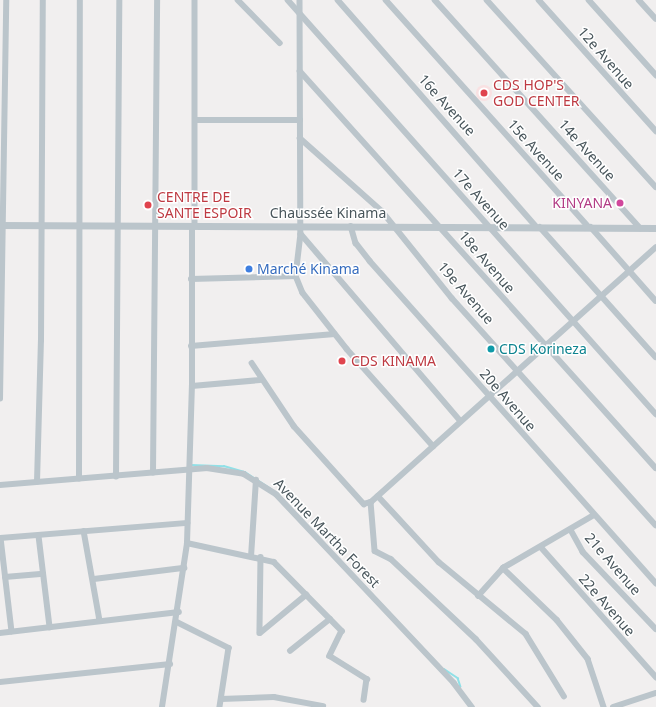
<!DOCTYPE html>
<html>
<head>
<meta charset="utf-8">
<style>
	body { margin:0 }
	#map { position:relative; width:656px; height:707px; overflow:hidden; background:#f1efef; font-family:"Noto Sans",sans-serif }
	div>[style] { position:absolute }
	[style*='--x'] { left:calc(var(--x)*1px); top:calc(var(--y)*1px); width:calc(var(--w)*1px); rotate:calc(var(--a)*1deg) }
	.medical>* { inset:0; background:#f9e1e2 }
	.round { border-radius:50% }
	.stream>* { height:1.5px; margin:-0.75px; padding:0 0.75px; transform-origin:0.75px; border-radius:0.75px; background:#90e0e7 }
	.minor>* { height:5.5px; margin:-2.75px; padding:0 2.75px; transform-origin:2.75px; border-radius:2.75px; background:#bbc5cb }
	.tertiary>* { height:7px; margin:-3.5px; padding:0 3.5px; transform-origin:3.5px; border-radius:3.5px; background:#bbc5cb }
	.dots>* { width:11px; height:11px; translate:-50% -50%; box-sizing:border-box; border:2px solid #fff; border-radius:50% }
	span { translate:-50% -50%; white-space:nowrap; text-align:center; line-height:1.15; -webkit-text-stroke:3px #fff; paint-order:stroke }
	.street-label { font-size:14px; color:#48555b }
	.health-label { font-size:14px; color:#be3a42 }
	.left { translate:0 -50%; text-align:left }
	.hotel-label { font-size:14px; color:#b23c85 }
	.right { translate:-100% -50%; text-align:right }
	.shop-label { font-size:14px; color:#366cbe }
	.culture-label { font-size:14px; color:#0d838f }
</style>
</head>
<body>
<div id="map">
	<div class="medical">
		<i class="round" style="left:476px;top:85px;width:16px;height:16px"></i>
	</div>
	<div class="stream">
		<i style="--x:191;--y:465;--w:33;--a:2"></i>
		<i style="--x:224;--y:466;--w:22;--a:16"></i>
		<i style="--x:245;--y:472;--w:31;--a:33"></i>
		<i style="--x:444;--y:669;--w:17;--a:33"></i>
		<i style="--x:458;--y:678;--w:9;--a:72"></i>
	</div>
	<div class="minor">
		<i style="--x:195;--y:0;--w:226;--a:90"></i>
		<i style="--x:238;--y:0;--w:60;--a:45.7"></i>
		<i style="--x:288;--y:0;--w:554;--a:48.37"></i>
		<i style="--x:300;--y:0;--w:234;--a:89.8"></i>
		<i style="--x:301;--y:234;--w:42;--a:96.8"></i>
		<i style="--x:296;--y:276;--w:18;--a:68"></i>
		<i style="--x:303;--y:293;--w:71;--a:51.8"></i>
		<i style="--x:347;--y:349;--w:130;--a:48.4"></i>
		<i style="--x:338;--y:0;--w:302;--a:48.8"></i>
		<i style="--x:386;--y:0;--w:305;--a:48.2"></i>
		<i style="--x:435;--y:0;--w:307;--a:48"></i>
		<i style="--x:487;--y:0;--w:252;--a:47.9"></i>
		<i style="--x:539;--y:0;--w:176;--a:48.2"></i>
		<i style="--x:589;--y:0;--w:101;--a:48.2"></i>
		<i style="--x:639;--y:0;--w:25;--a:48"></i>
		<i style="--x:300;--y:71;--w:533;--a:48.12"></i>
		<i style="--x:196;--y:120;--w:104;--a:0"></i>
		<i style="--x:300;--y:138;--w:110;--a:41.7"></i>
		<i style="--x:382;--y:211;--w:112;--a:51.2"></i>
		<i style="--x:452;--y:298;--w:305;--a:48.1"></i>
		<i style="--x:351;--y:226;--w:18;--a:74"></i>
		<i style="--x:356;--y:243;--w:23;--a:52"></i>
		<i style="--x:370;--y:261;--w:431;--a:48.4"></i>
		<i style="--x:540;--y:227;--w:174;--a:48.3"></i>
		<i style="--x:591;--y:227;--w:98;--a:48.7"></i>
		<i style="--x:301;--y:234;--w:245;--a:49.5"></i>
		<i style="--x:191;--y:279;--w:105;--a:-1.6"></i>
		<i style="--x:191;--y:346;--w:144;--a:-4.8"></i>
		<i style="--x:252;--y:363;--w:76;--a:56.3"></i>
		<i style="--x:294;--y:426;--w:105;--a:48.1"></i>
		<i style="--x:364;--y:504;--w:7;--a:-16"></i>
		<i style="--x:371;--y:502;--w:382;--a:-41.8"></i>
		<i style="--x:192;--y:386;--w:68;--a:-5"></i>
		<i style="--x:0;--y:399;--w:399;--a:-89.1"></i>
		<i style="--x:153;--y:473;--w:473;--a:-89.5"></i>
		<i style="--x:116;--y:477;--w:477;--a:-89.6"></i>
		<i style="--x:79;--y:479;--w:479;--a:-89.9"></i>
		<i style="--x:37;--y:482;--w:141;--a:-88.4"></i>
		<i style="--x:41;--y:341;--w:341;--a:-89.7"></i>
		<i style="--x:0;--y:485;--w:208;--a:-4.7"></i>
		<i style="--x:207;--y:468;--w:37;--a:9"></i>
		<i style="--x:244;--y:474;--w:39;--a:32"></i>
		<i style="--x:277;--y:495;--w:258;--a:46.7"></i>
		<i style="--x:454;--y:683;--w:30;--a:53"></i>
		<i style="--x:378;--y:496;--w:90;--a:47.3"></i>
		<i style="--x:439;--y:562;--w:113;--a:39.6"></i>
		<i style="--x:526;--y:634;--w:73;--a:58.5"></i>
		<i style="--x:371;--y:502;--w:49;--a:85.3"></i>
		<i style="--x:375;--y:551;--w:18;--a:27"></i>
		<i style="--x:391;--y:559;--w:117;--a:43.3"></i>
		<i style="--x:476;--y:639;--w:92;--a:47.6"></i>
		<i style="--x:571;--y:530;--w:25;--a:61"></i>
		<i style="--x:583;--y:552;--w:106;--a:46.5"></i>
		<i style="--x:84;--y:531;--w:91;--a:79.9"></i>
		<i style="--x:39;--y:536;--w:92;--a:83.1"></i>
		<i style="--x:0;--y:538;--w:188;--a:-4.6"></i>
		<i style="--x:1;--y:538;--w:94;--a:83.3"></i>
		<i style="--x:187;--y:543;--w:89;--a:12.3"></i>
		<i style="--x:274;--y:562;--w:97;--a:45.4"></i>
		<i style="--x:342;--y:631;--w:28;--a:116"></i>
		<i style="--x:330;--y:656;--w:44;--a:31.9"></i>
		<i style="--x:367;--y:679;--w:21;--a:98"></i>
		<i style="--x:541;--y:547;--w:174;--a:48.5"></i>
		<i style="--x:251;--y:557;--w:77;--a:-86.3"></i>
		<i style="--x:261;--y:557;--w:76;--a:90.8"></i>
		<i style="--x:260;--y:633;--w:60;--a:-39.6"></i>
		<i style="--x:503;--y:568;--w:75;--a:43.9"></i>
		<i style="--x:557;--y:620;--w:50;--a:51.5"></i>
		<i style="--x:588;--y:659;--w:51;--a:71.6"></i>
		<i style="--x:5;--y:577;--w:38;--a:-5"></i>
		<i style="--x:94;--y:579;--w:91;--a:-7"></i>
		<i style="--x:478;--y:596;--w:38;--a:-48"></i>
		<i style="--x:503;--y:568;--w:105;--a:-30.2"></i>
		<i style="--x:177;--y:622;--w:58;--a:26.6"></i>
		<i style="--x:229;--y:648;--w:60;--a:98.7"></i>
		<i style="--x:0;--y:633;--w:180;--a:-6.7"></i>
		<i style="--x:290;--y:651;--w:51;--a:-38.7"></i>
		<i style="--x:0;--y:682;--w:171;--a:-6"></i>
		<i style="--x:221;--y:699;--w:53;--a:-2.2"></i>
		<i style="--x:274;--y:697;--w:50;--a:10.4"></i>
		<i style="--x:162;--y:707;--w:166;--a:-81.3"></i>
		<i style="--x:187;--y:543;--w:157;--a:-88.2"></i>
		<i style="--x:192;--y:386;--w:159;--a:-90"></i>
		<i style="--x:613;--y:707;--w:45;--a:-18"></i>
	</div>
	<div class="tertiary">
		<i style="--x:0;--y:225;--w:656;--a:0.26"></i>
	</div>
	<div class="dots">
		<i style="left:484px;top:93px;background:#e0444e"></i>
		<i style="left:620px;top:203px;background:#d1479c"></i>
		<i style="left:148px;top:205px;background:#e0444e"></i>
		<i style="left:249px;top:269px;background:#3f7fe0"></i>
		<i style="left:491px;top:349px;background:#0f9aa8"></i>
		<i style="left:342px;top:361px;background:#e0444e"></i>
	</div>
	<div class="street-label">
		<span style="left:606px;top:58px;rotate:49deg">12e Avenue</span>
		<span style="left:447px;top:105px;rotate:48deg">16e Avenue</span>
		<span style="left:536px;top:150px;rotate:48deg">15e Avenue</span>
		<span style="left:587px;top:150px;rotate:48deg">14e Avenue</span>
		<span style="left:481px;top:199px;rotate:48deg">17e Avenue</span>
		<span style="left:328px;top:213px">Chaussée Kinama</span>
		<span style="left:487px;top:262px;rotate:49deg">18e Avenue</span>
		<span style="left:466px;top:293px;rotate:49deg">19e Avenue</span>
		<span style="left:508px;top:400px;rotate:49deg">20e Avenue</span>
		<span style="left:327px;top:533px;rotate:46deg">Avenue Martha Forest</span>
		<span style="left:613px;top:564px;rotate:49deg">21e Avenue</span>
		<span style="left:607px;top:605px;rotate:49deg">22e Avenue</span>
	</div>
	<div class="health-label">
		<span class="left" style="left:493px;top:93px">CDS HOP'S<br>GOD CENTER</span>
		<span class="left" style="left:157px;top:205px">CENTRE DE<br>SANTE ESPOIR</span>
		<span class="left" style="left:351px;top:361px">CDS KINAMA</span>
	</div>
	<div class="hotel-label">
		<span class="right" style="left:612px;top:203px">KINYANA</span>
	</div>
	<div class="shop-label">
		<span class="left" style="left:257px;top:269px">Marché Kinama</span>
	</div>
	<div class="culture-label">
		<span class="left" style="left:499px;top:349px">CDS Korineza</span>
	</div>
</div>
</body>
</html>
